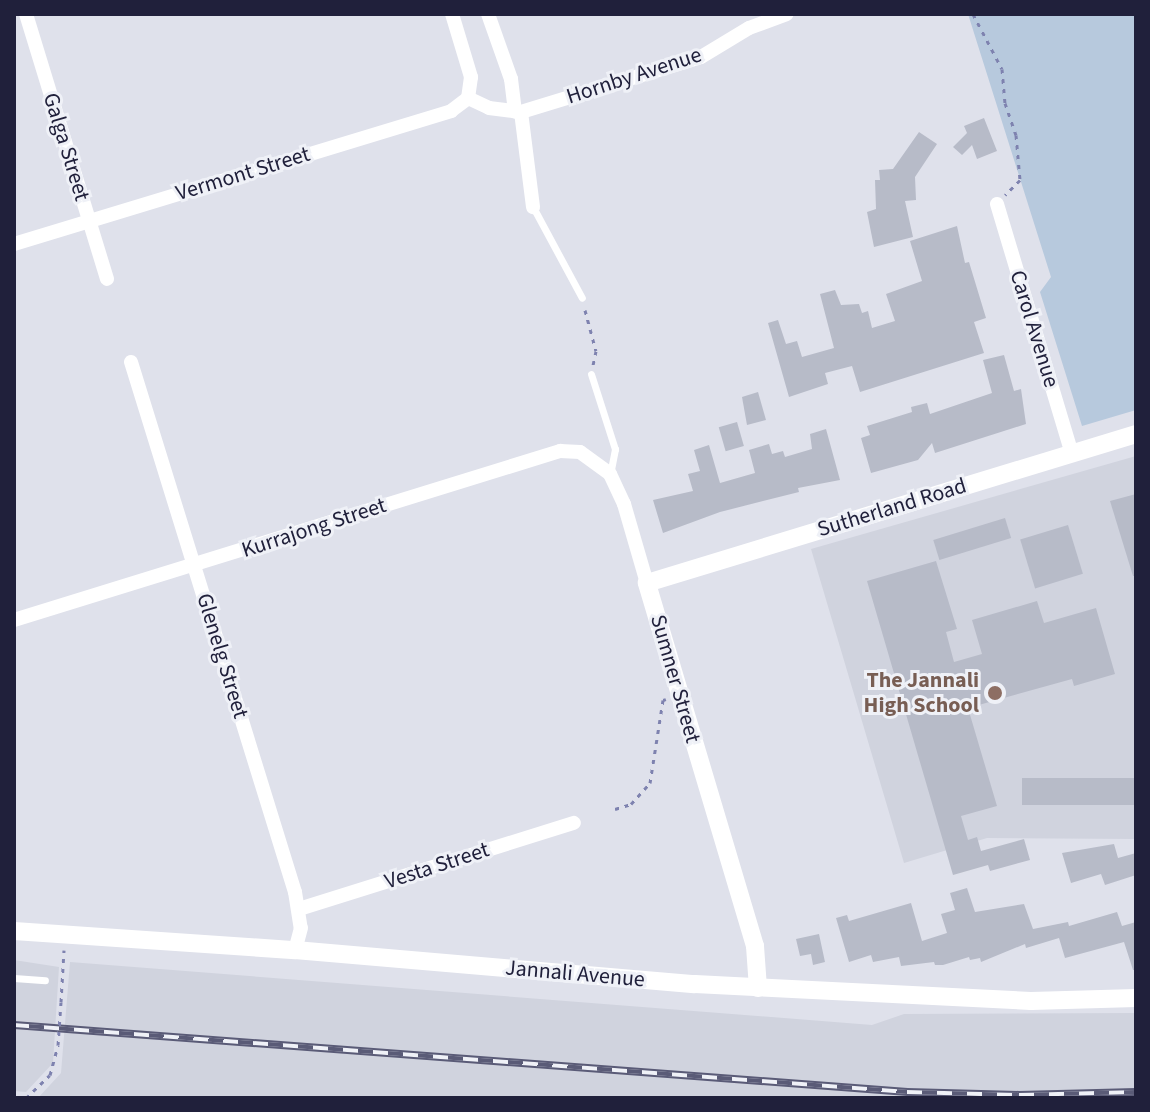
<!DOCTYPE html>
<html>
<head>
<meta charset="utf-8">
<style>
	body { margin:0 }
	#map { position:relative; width:1150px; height:1112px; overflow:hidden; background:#dfe1eb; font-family:"Source Sans 3",sans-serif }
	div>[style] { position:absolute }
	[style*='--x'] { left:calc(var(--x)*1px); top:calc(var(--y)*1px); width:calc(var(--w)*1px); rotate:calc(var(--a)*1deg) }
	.built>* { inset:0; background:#d0d3de }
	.green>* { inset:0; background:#b7c9dd }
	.building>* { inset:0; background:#b7bbc8; transform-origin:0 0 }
	.path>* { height:3px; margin-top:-1.5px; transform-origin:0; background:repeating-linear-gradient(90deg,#7e82af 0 4px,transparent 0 10px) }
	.service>* { height:7px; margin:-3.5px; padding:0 3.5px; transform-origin:3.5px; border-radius:3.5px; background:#fff }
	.minor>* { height:14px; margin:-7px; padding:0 7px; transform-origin:7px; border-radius:7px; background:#fff }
	.tertiary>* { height:18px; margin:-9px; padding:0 9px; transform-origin:9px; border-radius:9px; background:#fff }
	.rail>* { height:8px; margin-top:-4px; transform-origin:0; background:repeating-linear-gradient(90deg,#eff1f7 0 15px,#5a5b77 0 30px); box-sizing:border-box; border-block:2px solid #5a5b77 }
	.path-bridge>* { height:3px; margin-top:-1.5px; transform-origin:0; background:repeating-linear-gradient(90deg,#7e82af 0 4px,transparent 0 10px) }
	.dots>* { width:22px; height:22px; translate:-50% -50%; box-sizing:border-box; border:4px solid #eff1f7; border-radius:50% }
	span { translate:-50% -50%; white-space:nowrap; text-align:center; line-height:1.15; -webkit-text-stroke:6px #eff1f7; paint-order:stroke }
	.street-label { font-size:22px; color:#20203b }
	.education-label { font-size:22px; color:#785e54; font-weight:700 }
	.right { translate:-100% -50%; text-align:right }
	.frame { position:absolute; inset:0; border:16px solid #20203b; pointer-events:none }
</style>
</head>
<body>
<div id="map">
	<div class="built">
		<i style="clip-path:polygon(1136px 456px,1136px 839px,987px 838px,904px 863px,811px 549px)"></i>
		<i style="clip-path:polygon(14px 960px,59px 967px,53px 1063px,26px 1092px,14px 1091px)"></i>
		<i style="clip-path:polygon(70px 962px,872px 1025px,904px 1014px,1136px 1013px,1136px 1098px,38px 1098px,61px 1073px)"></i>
	</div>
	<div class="green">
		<i style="clip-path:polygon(968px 14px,1136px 14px,1136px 410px,1082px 426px,1040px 292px,1051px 277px)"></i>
	</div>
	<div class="building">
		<i style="clip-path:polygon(984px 118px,997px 151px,977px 159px,972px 145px,962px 155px,953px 147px,967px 133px,964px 126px)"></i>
		<i style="clip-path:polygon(919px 132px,937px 144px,915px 177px,916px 200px,905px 201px,913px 237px,874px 247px,867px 212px,876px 209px,875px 180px,880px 180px,879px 170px,893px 169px)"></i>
		<i style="clip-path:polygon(957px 226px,965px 263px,969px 262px,986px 318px,974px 322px,984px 353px,860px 392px,852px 366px,825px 373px,828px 384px,789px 397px,768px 323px,778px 320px,786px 344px,797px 341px,802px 357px,834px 348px,820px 294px,835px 290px,841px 305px,859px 304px,862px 313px,868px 311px,872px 328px,895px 321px,886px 294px,922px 281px,910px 241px)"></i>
		<i style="clip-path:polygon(1004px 355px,1014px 391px,1021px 389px,1026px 424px,935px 453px,932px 443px,918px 460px,871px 473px,861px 438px,870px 435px,867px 426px,912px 412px,911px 407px,927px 403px,930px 414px,992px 393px,983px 360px)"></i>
		<i style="clip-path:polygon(758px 392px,766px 420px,747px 425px,742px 397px)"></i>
		<i style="left:737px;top:422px;width:25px;height:19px;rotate:74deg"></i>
		<i style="clip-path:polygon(826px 429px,840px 480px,798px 488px,799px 492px,720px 512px,663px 533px,653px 500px,693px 491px,688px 474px,700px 471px,694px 450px,709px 445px,720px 483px,755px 473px,749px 450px,769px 444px,772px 454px,783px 451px,785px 457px,812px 449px,810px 434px)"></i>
		<i style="clip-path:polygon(1136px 494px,1136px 576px,1133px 576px,1110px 501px)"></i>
		<i style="left:1005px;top:518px;width:21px;height:75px;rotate:73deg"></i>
		<i style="left:1068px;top:525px;width:51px;height:50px;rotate:73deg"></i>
		<i style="clip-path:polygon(936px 561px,957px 629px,946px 632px,954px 662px,982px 654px,972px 620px,1037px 601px,1044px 623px,1096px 608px,1115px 674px,1074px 686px,1072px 679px,968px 708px,997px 806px,961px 816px,968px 840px,977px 837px,981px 851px,1024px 839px,1030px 860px,990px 871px,988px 865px,953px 875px,867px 581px)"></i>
		<i style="left:1136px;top:778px;width:27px;height:114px;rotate:90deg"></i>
		<i style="clip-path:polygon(1114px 844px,1118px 858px,1136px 853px,1136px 875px,1105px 885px,1101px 874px,1071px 883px,1062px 853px)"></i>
		<i style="clip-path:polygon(967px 888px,975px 912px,1024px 904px,1033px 929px,1068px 922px,1069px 926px,1117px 912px,1122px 926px,1136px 922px,1136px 970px,1133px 970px,1124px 942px,1065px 958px,1059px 938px,1026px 948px,1025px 944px,981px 962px,980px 958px,970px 960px,969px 957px,943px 965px,935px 965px,934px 962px,901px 966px,899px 957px,873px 962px,871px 955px,849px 962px,836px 918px,847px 915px,849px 921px,911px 903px,922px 941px,947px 933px,941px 914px,955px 910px,950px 893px)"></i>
		<i style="clip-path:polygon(819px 934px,825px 962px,813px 965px,811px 954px,800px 956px,796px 939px)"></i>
	</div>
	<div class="path">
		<i style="--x:973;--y:14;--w:62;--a:62.2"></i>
		<i style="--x:1002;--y:69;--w:34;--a:85"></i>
		<i style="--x:1005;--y:103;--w:34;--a:71"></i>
		<i style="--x:1016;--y:135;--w:45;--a:84.9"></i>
		<i style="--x:1020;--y:180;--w:21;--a:135"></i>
		<i style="--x:585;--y:310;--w:42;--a:75"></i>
		<i style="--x:596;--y:351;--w:14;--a:102"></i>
		<i style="--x:615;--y:809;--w:17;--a:-17"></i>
		<i style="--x:631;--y:804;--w:28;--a:-48"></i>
		<i style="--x:650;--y:783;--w:84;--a:-81.1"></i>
		<i style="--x:663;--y:700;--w:3;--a:-18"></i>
		<i style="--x:61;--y:1002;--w:52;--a:-86.7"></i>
		<i style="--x:14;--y:1097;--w:9;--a:6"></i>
		<i style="--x:26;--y:1098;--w:33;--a:-44"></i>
		<i style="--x:50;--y:1075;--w:31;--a:-75"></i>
	</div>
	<div class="service">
		<i style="--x:533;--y:207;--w:103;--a:61.7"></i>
		<i style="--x:591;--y:374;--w:79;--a:72.3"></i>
		<i style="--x:615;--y:449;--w:25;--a:101"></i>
		<i style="--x:14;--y:978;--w:31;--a:4"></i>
	</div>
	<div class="minor">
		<i style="--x:26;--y:14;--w:277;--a:73"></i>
		<i style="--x:452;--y:14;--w:66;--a:73.2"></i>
		<i style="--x:471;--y:77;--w:21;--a:98"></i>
		<i style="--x:468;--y:98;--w:23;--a:25"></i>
		<i style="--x:489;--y:108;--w:32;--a:7"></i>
		<i style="--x:521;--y:112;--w:96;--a:82.8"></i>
		<i style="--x:488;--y:14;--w:69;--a:70.5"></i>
		<i style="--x:511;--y:79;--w:33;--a:83"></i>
		<i style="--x:521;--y:112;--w:188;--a:-17"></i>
		<i style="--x:701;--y:57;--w:56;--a:-31.1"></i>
		<i style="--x:749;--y:28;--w:40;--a:-20.2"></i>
		<i style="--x:997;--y:204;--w:261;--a:73.3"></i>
		<i style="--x:14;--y:244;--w:457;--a:-16.9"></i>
		<i style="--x:451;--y:111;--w:21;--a:-37"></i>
		<i style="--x:131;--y:362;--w:555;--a:72.81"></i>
		<i style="--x:295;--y:892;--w:36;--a:81"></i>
		<i style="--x:301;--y:928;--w:23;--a:105"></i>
		<i style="--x:14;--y:620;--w:572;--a:-17.2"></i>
		<i style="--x:560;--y:451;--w:20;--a:3"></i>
		<i style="--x:580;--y:452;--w:37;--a:36"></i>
		<i style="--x:610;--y:474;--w:33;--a:65"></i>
		<i style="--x:624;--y:504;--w:82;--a:73.8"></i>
		<i style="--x:299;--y:909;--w:288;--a:-17.4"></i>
	</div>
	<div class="tertiary">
		<i style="--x:14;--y:931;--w:282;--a:3.9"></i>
		<i style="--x:295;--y:950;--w:401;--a:4.9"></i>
		<i style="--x:695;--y:984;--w:336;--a:2.9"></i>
		<i style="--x:1031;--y:1001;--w:105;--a:-1.6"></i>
		<i style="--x:758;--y:988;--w:42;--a:-94.1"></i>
		<i style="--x:755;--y:946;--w:379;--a:-106.6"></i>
		<i style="--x:647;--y:583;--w:511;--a:-16.95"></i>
	</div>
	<div class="rail">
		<i style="--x:14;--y:1025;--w:896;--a:4.29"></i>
		<i style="--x:907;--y:1092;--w:112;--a:1.5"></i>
		<i style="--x:1019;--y:1095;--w:117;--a:-1.5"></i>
	</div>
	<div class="path-bridge">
		<i style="--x:58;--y:1045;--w:43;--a:-86"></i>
	</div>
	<div class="dots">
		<i style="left:995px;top:693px;background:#8d6e63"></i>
	</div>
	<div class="street-label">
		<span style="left:634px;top:76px;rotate:-18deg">Hornby Avenue</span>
		<span style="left:66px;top:147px;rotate:73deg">Galga Street</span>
		<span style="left:243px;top:174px;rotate:-17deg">Vermont Street</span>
		<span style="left:1034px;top:329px;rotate:73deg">Carol Avenue</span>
		<span style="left:892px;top:508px;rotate:-17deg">Sutherland Road</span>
		<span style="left:314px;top:528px;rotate:-18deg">Kurrajong Street</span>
		<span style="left:222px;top:656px;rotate:73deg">Glenelg Street</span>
		<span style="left:675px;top:679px;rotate:74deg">Sumner Street</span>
		<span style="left:437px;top:866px;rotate:-18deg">Vesta Street</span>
		<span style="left:575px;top:974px;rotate:5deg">Jannali Avenue</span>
	</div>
	<div class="education-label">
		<span class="right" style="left:979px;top:693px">The Jannali<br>High School</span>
	</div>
	<div class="frame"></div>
</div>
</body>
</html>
